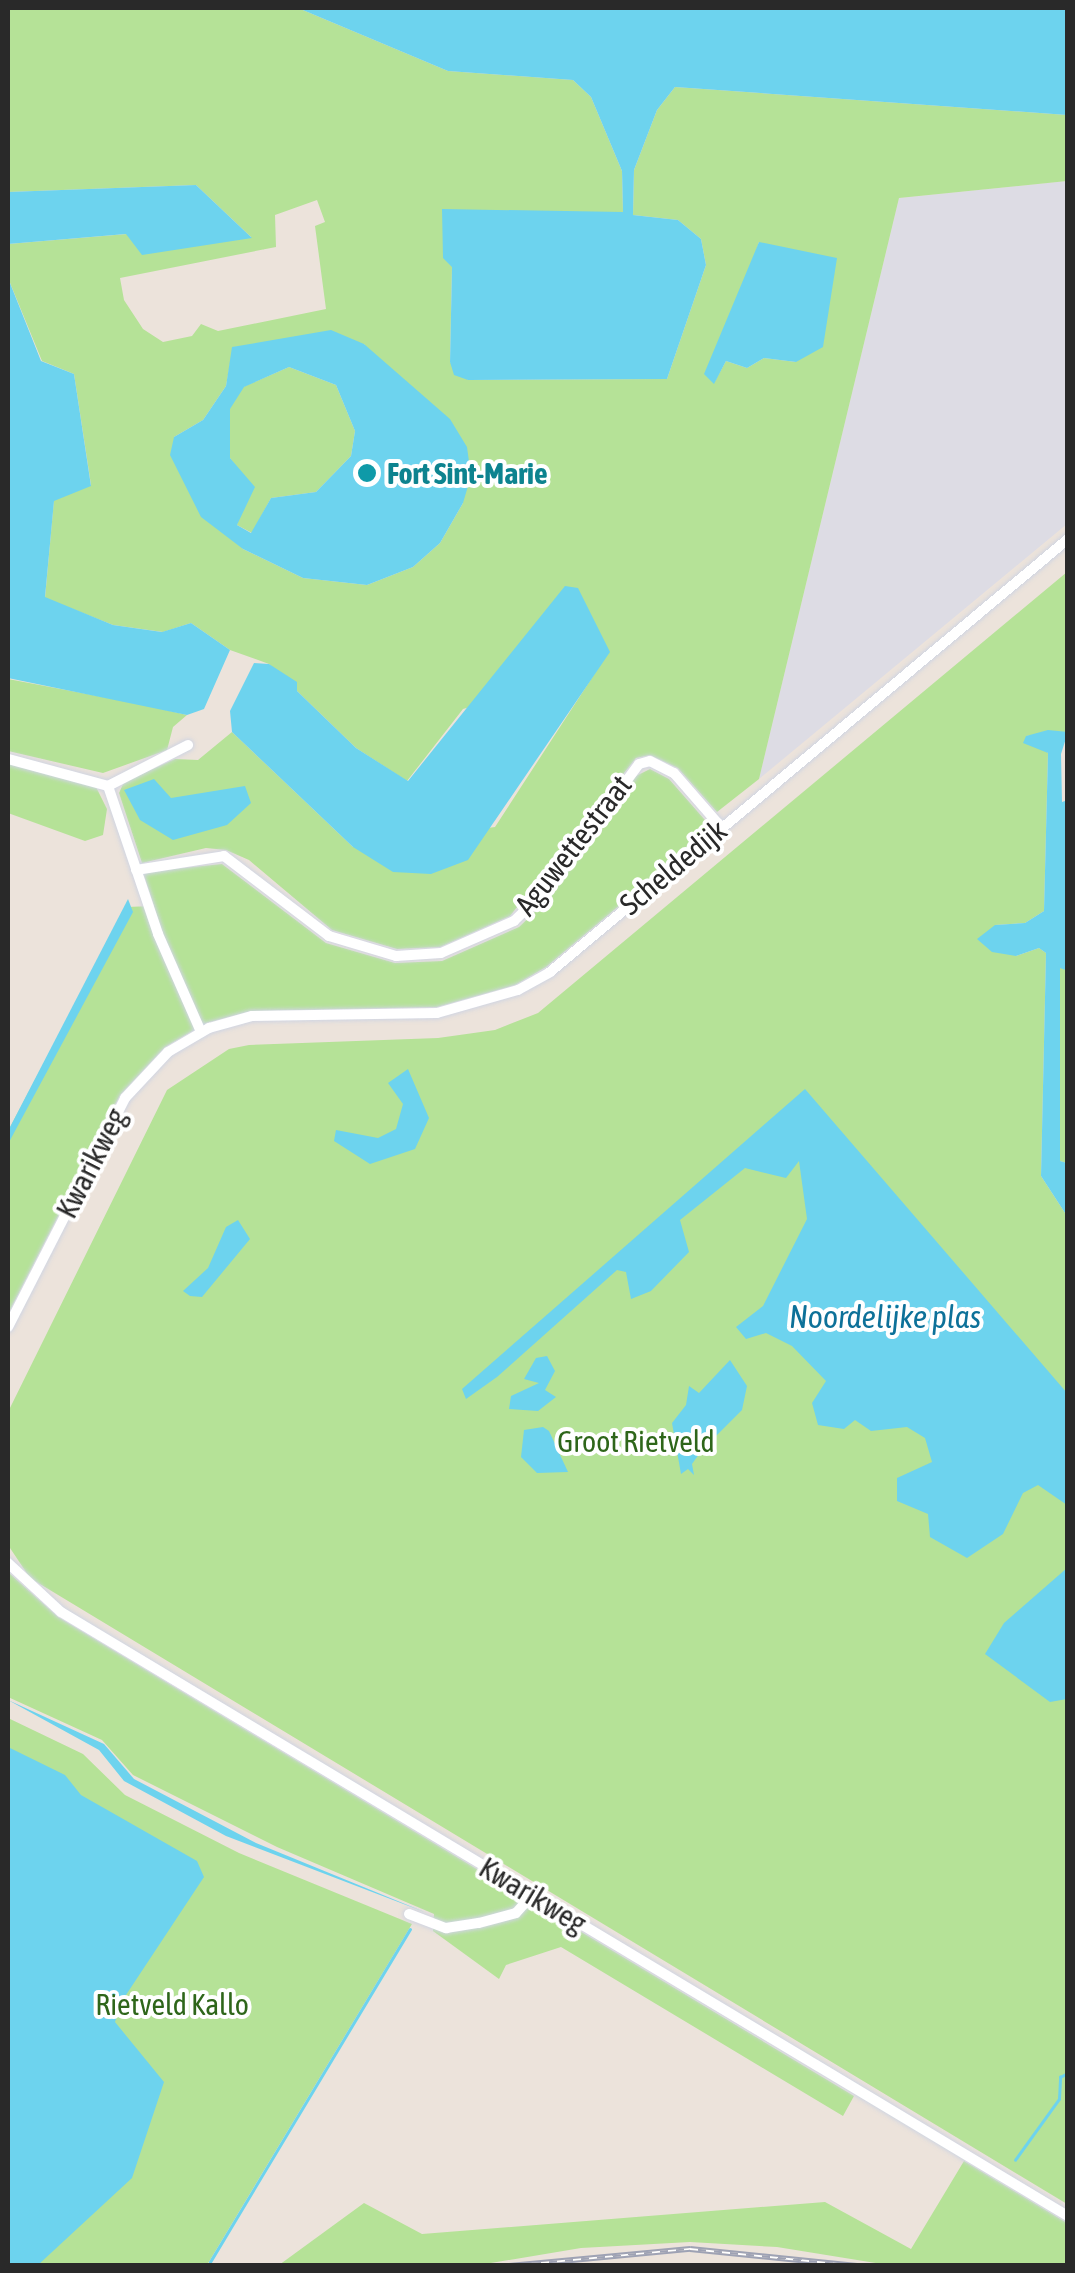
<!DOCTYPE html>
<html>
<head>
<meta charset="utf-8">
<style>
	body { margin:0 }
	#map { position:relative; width:1075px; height:2273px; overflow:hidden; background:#ece3db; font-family:"Asap Condensed",sans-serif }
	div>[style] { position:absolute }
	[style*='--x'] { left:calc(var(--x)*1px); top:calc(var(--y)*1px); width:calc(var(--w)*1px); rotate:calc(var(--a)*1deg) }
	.industrial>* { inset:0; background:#dddce4 }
	.green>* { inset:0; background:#b5e297 }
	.water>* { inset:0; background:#6dd3ee }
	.stream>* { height:2.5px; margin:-1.25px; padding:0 1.25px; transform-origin:1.25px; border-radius:1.25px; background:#6dd3ee }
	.roads { filter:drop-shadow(0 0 2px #d0d5e2) drop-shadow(0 0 2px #d0d5e2) }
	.minor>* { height:10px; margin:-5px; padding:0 5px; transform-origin:5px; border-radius:5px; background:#fff }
	.rail>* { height:6px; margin-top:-3px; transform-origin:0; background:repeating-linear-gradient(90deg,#fff 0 8px,#9ea2b4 0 16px); box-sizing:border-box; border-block:2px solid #9ea2b4 }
	.dots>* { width:28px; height:28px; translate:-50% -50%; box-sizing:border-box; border:5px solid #fff; border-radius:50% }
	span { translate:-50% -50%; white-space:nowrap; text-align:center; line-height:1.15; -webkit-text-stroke:8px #fff; paint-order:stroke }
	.culture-label { font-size:30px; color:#0d838f; font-weight:700 }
	.left { translate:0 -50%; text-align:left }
	.street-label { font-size:30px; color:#292929 }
	.park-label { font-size:30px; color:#2e661a }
	.water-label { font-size:32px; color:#0d7199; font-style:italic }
	.frame { position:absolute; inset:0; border:10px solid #292929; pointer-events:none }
</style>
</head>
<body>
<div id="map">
	<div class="industrial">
		<i style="clip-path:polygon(1067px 181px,1067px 524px,759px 779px,899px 198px)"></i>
	</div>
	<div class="green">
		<i style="clip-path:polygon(evenodd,8px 8px,298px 8px,448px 71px,573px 80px,591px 97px,622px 171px,623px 212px,452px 267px,450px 362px,468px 380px,667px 379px,706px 265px,701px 239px,678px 220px,633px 215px,634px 170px,657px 110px,675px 87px,1067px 115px,1067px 181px,899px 198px,759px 779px,717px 812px,678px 768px,650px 755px,636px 758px,510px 916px,440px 947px,397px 949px,332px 930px,249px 860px,226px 850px,206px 848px,142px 863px,119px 793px,124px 782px,175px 759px,198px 760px,232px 732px,353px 847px,495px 827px,597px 670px,463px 709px,407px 781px,356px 748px,269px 664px,230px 650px,191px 623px,163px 632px,113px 625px,45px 598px,54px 500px,91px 485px,74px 374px,42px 361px,8px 278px,8px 244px,127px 234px,251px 237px,196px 185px,8px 192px,8px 8px,317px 200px,325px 222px,315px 226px,326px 309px,218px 331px,201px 324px,192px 336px,163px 342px,143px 329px,124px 300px,120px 278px,276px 247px,275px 215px,317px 200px,8px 8px,759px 242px,796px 362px,764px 358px,747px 368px,726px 361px,714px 383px,759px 242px,8px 8px,364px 344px,463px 503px,440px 543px,413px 567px,367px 585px,303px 578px,243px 549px,174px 437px,203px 420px,226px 386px,233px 347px,364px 344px)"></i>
		<i style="clip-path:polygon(289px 367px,336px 385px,355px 431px,351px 456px,316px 492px,271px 498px,252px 533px,237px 525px,245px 479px,230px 458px,230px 408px,243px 387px)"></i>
		<i style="clip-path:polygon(1067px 572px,1067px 732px,1026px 736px,1048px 753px,1044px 911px,1025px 923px,995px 925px,1016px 956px,1039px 948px,1046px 953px,1041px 1176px,1067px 1216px,1067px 2204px,30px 1578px,8px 1545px,8px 1412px,167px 1090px,229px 1049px,249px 1045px,438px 1038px,495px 1030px,538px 1013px)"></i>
		<i style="clip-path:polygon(8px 679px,140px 704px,187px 715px,173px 727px,167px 750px,103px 773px,8px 751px)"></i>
		<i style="clip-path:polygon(8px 764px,94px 783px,107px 809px,103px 835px,85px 841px,8px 813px)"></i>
		<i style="clip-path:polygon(650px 769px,669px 779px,712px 828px,546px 967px,515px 985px,437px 1007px,251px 1011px,206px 1023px,165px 1047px,120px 1095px,8px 1314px,8px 1131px,126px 907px,154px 906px,143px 872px,222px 864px,326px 943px,395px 963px,442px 961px,519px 927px,550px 897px,634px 777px)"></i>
		<i style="clip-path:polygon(1060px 967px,1068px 971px,1067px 1163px,1060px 1161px)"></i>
		<i style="clip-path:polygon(8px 1572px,58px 1617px,854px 2096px,843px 2116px,561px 1947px,506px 1965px,499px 1979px,433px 1931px,434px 1914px,277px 1847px,133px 1775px,102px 1740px,8px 1697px)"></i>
		<i style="clip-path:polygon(8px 1718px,83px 1754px,125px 1795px,239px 1853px,412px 1924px,207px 2265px,8px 2266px)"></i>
		<i style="clip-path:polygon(964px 2161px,1067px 2223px,1067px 2265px,888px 2265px,777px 2247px,690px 2242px,581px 2248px,479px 2265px,279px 2265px,364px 2203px,422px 2234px,825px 2202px,911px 2249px)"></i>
	</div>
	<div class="water">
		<i style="clip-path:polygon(298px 8px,1067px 8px,1067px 115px,675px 87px,657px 110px,634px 170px,633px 215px,678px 220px,701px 239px,706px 265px,667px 379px,468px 380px,454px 375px,450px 362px,452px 267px,443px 258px,442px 209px,623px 212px,622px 171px,591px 97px,573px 80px,448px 71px)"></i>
		<i style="clip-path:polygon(196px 185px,252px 238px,142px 255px,126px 234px,8px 244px,8px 192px)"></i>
		<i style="clip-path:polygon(759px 242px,837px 258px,823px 347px,796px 362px,764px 358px,747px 368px,726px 361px,714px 384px,704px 374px)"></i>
		<i style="clip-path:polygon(8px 278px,41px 361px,74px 374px,91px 486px,54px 501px,45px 597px,113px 625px,162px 632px,191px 623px,230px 650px,204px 709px,187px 715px,8px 678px)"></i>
		<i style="clip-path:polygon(evenodd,331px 330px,364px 344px,450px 419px,467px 447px,471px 476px,463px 503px,440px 543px,413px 567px,367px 585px,303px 578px,243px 549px,201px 517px,170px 455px,174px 437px,203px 420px,226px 386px,232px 347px,331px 330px,289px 367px,336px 385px,355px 431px,351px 456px,316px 492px,271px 498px,251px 533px,237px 525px,255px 487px,230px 458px,230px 409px,244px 387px,289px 367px)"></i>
		<i style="clip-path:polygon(565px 586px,578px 588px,610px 652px,468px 860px,431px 874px,393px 872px,353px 847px,232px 732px,230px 711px,254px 663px,269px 664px,297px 682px,297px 691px,356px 748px,408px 781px)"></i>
		<i style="clip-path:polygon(1048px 730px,1068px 732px,1061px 754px,1062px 802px,1068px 800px,1068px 971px,1060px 968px,1060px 1161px,1067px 1163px,1067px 1216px,1041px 1176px,1046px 953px,1039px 948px,1016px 956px,992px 952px,977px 939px,995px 925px,1025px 923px,1044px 911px,1048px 753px,1023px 743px,1026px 736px)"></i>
		<i style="clip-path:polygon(154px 779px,171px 798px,245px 786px,251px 803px,227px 825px,173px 840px,140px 820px,124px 790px)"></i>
		<i style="clip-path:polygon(128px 899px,133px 912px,8px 1144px,8px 1131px)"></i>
		<i style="clip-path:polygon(408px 1069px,429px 1118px,415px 1149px,370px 1164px,334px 1141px,336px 1130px,378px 1138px,396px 1129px,403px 1104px,388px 1083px)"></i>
		<i style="clip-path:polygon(805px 1089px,1067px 1393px,1067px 1505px,1038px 1485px,1023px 1493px,1003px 1534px,967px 1558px,930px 1537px,928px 1514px,897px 1501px,897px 1478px,932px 1462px,925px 1438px,907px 1427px,871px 1431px,855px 1420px,844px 1429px,818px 1425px,812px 1403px,826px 1381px,792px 1346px,766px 1333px,746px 1339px,736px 1327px,763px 1306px,807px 1219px,799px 1161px,786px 1178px,745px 1168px,680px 1220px,689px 1252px,651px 1291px,631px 1299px,626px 1272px,617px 1270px,497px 1377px,466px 1399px,462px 1389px)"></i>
		<i style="clip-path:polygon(238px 1220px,250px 1239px,202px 1297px,190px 1296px,183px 1291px,208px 1268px,226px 1227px)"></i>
		<i style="clip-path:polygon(547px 1356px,555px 1371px,545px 1390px,556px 1397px,538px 1411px,509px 1409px,511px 1396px,539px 1383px,524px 1379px,536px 1358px)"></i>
		<i style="clip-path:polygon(730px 1360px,747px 1386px,742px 1410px,702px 1450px,692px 1464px,694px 1475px,688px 1469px,681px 1474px,672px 1423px,686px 1405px,689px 1386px,699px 1393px)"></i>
		<i style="clip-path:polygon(543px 1427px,549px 1431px,568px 1472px,537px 1473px,521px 1457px,524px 1430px)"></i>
		<i style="clip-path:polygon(1067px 1568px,1067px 1699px,1050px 1702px,985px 1654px,1004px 1623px)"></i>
		<i style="clip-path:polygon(8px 1700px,104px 1744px,134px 1779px,256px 1843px,427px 1913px,226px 1836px,124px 1781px,99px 1750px)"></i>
		<i style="clip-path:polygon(8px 1747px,65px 1775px,81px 1795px,197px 1861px,204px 1877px,122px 2001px,115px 2022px,164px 2082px,132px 2178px,38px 2265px,8px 2265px)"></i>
	</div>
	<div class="stream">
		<i style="--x:1015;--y:2160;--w:75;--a:-54.2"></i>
		<i style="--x:1059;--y:2099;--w:22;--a:-87"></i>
		<i style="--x:1060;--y:2077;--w:9;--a:-27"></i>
		<i style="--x:210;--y:2262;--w:388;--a:-59"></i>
	</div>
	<div class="roads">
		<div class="minor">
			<i style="--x:8;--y:759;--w:104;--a:15.1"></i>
			<i style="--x:108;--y:786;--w:156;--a:71.3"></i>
			<i style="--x:158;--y:934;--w:107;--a:66.3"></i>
			<i style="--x:108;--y:786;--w:90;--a:-27.1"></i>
			<i style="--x:136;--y:870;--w:89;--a:-9"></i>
			<i style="--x:224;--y:856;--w:132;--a:37.3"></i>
			<i style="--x:329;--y:936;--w:70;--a:16.6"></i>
			<i style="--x:396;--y:956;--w:45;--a:-3.8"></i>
			<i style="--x:441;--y:953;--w:80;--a:-23.7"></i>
			<i style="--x:514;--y:921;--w:42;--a:-44"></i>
			<i style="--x:544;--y:892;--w:159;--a:-53.4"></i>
			<i style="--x:639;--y:764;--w:11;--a:-15"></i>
			<i style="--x:650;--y:761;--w:27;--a:27"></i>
			<i style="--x:674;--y:773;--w:72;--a:49"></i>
			<i style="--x:8;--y:1327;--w:257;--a:-62.9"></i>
			<i style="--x:125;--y:1098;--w:63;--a:-46.9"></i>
			<i style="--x:168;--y:1052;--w:48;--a:-30.3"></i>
			<i style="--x:209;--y:1028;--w:45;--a:-15.6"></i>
			<i style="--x:252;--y:1016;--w:185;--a:-0.9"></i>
			<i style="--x:437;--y:1013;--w:84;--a:-15.9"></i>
			<i style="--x:518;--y:990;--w:37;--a:-29"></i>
			<i style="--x:550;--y:972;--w:675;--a:-39.89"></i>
			<i style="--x:8;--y:1563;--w:72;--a:42.8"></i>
			<i style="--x:61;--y:1612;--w:1174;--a:30.96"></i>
			<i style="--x:409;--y:1914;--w:40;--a:21"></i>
			<i style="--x:446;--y:1928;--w:33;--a:-9"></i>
			<i style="--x:479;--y:1923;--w:38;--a:-15"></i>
			<i style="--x:516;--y:1913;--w:24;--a:-48"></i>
		</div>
	</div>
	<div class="rail">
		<i style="--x:509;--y:2266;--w:182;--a:-5.4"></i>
		<i style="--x:690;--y:2249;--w:168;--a:5.8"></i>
	</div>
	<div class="dots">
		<i style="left:367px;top:473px;background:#0f9aa8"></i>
	</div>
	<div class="culture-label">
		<span class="left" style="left:387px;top:473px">Fort Sint-Marie</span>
	</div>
	<div class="street-label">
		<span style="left:573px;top:845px;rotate:-52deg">Aguwettestraat</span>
		<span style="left:673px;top:867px;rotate:-40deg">Scheldedijk</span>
		<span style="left:91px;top:1163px;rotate:-63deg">Kwarikweg</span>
		<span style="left:533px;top:1895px;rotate:31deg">Kwarikweg</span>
	</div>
	<div class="park-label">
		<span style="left:636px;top:1441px">Groot Rietveld</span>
		<span style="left:172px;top:2004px">Rietveld Kallo</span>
	</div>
	<div class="water-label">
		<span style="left:885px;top:1317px">Noordelijke plas</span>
	</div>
	<div class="frame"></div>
</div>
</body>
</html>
